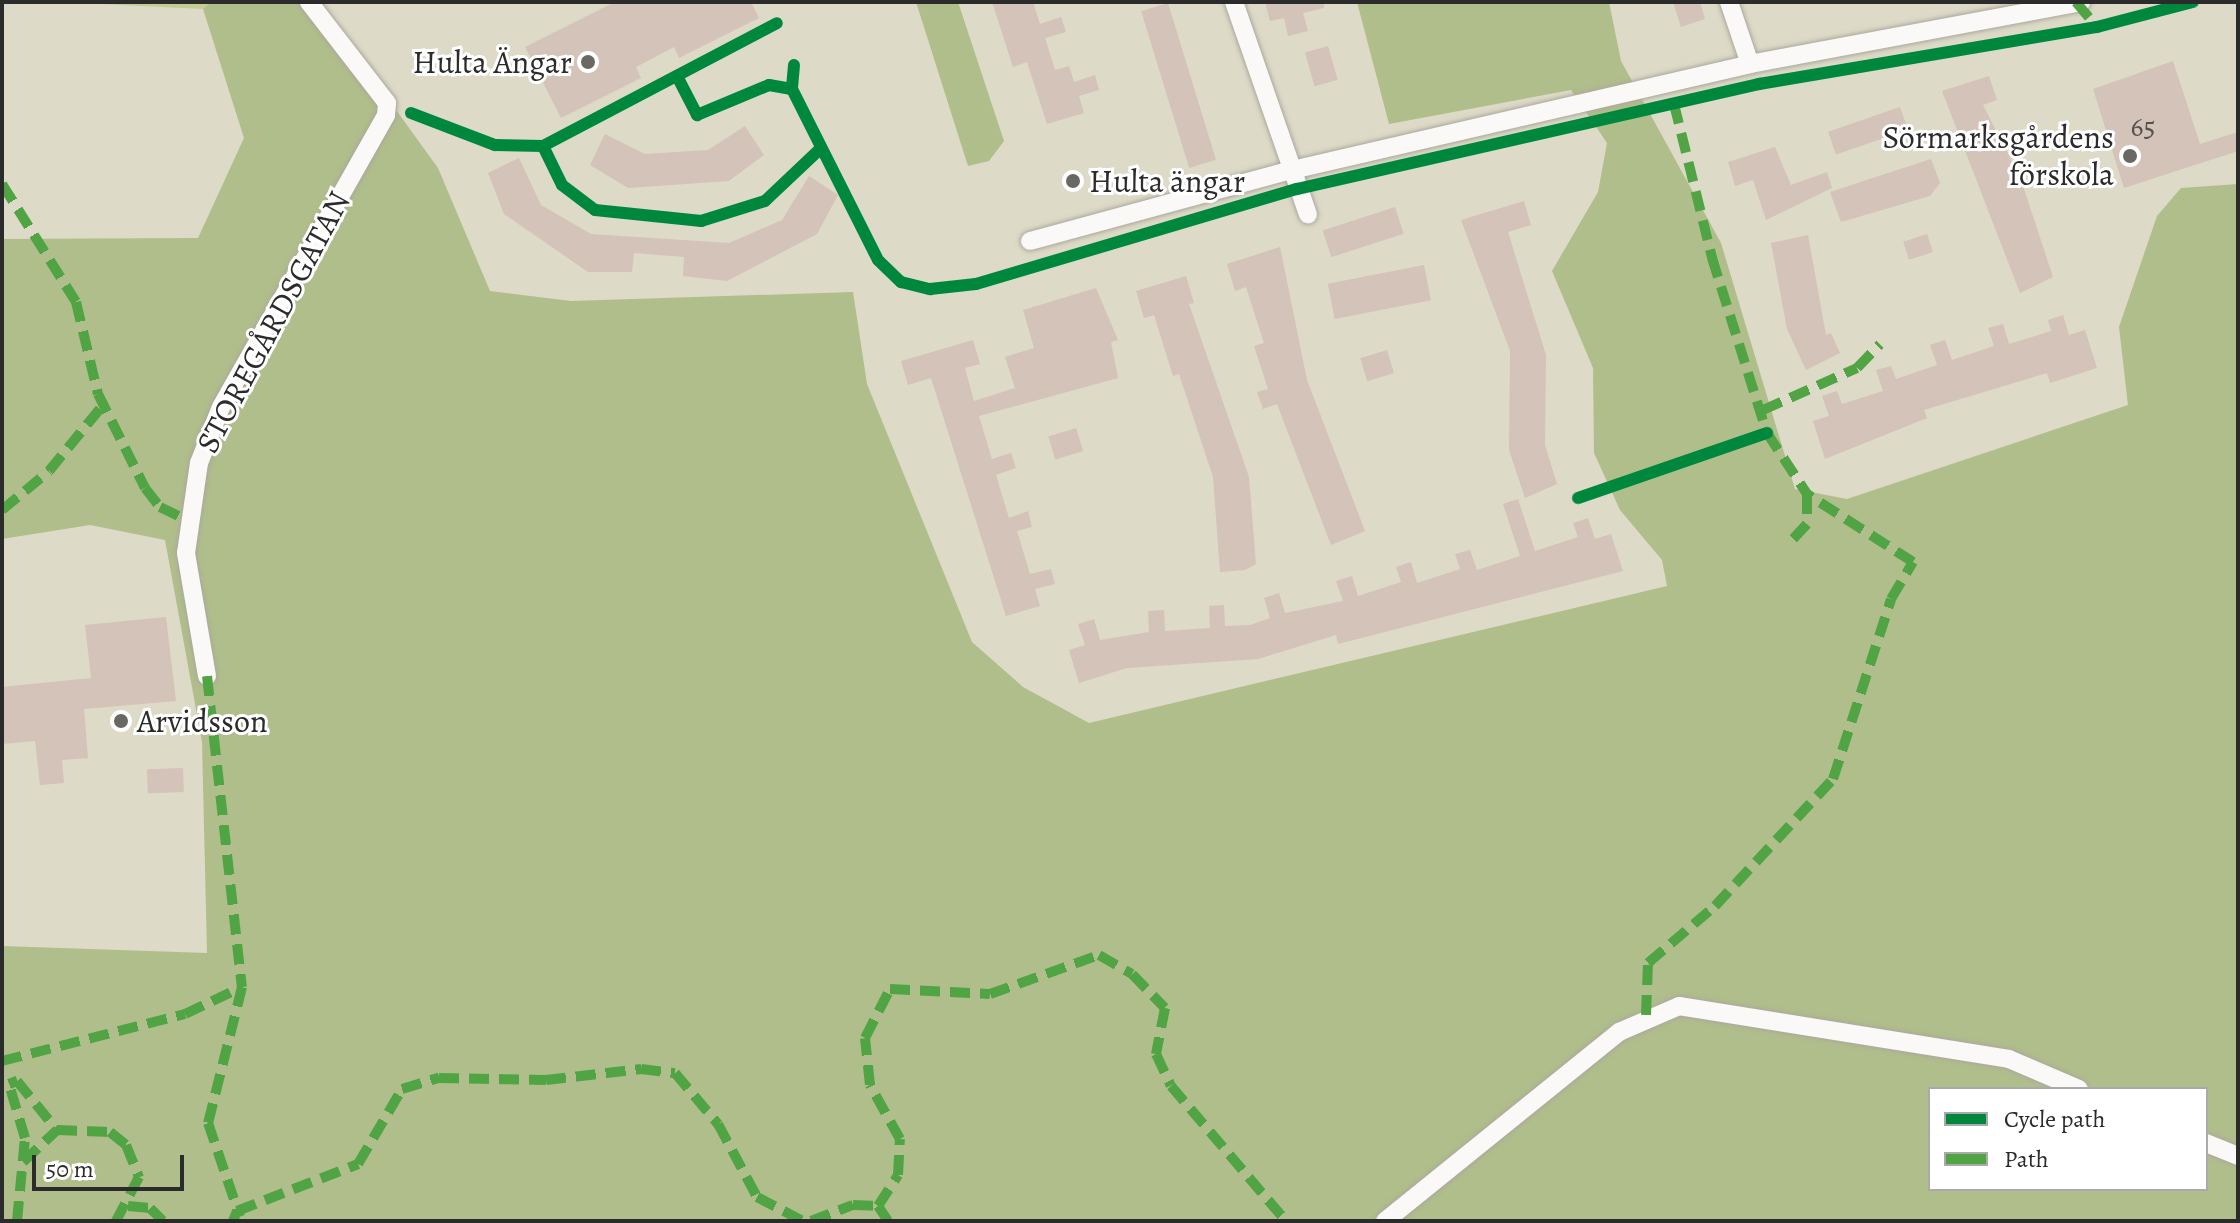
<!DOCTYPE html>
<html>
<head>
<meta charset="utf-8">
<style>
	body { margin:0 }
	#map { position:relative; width:2240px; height:1223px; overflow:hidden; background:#dddac7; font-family:Alegreya,serif }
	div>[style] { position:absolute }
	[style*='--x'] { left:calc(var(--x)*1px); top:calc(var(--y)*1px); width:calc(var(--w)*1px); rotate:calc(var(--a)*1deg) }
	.green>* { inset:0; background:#c4cc91 }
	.forest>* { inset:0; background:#b0be8b }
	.building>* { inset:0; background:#d4c3b8; transform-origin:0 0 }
	.roads { filter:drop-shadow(0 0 2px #aba99d) drop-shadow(0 0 2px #aba99d) }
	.minor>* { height:18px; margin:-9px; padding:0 9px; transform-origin:9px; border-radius:9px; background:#faf9f7 }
	.quiet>* { height:10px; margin-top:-5px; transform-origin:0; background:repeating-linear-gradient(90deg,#51a443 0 20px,transparent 0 30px) }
	.cycleway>* { height:12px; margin:-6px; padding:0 6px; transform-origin:6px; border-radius:6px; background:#00873e }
	.dots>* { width:22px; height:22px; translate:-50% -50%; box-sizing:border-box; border:4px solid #fff; border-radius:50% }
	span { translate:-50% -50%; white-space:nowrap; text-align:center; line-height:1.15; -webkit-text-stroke:6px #fff; paint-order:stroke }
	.number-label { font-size:28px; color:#55514e }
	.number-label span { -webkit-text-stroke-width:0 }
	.poi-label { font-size:32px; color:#2b2b2b }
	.right { translate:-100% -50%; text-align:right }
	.left { translate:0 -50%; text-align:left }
	.street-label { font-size:32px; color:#2b2b2b }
	.frame { position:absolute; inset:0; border:4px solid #2b2b2b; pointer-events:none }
	.legend { position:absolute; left:1928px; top:1087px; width:280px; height:104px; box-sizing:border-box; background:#fff; border:2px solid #aaa; margin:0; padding:10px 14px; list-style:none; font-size:24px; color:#2b2b2b }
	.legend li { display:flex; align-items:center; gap:16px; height:40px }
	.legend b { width:40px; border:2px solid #aaa }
	.scale { position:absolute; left:32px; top:1155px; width:152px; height:36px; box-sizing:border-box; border:4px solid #2b2b2b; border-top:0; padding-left:10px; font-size:24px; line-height:28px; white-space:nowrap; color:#2b2b2b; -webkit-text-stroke:6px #fff; paint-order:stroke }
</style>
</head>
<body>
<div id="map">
	<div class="green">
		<i style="clip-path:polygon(61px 2px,210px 2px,203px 9px)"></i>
	</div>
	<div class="forest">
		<i style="clip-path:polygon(evenodd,210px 2px,318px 2px,438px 168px,490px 291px,571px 301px,853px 292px,867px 384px,972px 642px,1023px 687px,1089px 723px,1667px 586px,1662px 560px,1620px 510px,1594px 453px,1593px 368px,1552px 271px,1598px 192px,1607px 143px,1571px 90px,1389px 124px,1357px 2px,1609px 2px,1621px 61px,1721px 243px,1795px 489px,1847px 499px,2128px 405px,2119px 327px,2157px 216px,2181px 188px,2238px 184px,2238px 1221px,2px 1221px,2px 946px,207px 953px,202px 742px,165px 540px,90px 525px,2px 539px,2px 239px,198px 238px,244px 138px,203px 9px,210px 2px,1930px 1089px,2206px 1089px,2206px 1189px,1930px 1189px,1930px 1089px)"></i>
		<i style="clip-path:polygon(916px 2px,958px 2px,1004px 141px,989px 161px,968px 166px)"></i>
	</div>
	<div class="building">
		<i style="clip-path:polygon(615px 2px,751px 2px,759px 18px,679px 58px,674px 47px,636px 67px,641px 78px,561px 118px,525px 47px)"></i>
		<i style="clip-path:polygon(992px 2px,1033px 2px,1040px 24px,1061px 17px,1066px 32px,1045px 38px,1055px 70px,1069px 66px,1074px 82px,1095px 75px,1099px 90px,1079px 96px,1084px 113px,1047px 124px,1027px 62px,1013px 67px)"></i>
		<i style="clip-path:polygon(1265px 2px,1324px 2px,1324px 8px,1303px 13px,1308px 31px,1288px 36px,1284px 18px,1270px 21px)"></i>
		<i style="clip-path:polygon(1673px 2px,1700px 2px,1705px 19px,1681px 27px)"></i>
		<i style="left:1168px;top:3px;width:164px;height:28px;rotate:73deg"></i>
		<i style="left:1328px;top:46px;width:35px;height:24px;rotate:74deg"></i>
		<i style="clip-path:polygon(2173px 61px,2200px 144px,2238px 132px,2238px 151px,2124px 188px,2093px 89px)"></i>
		<i style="clip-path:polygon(1989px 76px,1997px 100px,1983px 105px,2020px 177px,2053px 277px,2020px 293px,1942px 91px)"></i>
		<i style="left:1900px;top:107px;width:24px;height:76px;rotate:71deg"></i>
		<i style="clip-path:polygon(745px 126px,764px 155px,729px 181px,628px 188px,590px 165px,605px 134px,645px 154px,708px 150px)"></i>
		<i style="clip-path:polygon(1775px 147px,1791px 185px,1827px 172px,1832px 188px,1766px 220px,1753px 180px,1735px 186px,1728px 162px)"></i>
		<i style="clip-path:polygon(519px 158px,541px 205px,591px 234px,729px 243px,782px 220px,809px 176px,838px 195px,817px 234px,727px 281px,683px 276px,684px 257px,634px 253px,632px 272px,588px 272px,504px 214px,488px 173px)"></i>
		<i style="clip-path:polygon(1931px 159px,1940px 183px,1930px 196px,1841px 222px,1830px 192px)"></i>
		<i style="clip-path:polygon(1524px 201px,1531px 225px,1508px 232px,1546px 355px,1545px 445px,1557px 484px,1525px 498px,1509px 450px,1510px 351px,1461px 220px)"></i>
		<i style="left:1395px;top:207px;width:28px;height:76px;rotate:72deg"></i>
		<i style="left:1927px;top:234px;width:19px;height:25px;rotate:72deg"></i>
		<i style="clip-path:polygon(1808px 235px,1826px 335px,1831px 333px,1840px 353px,1806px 370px,1787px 329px,1771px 243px)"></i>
		<i style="clip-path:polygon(1280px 247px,1307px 380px,1365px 531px,1331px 545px,1277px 404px,1263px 409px,1257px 392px,1268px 389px,1254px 346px,1264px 343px,1246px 287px,1235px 291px,1227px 264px)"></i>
		<i style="left:1424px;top:265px;width:36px;height:98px;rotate:79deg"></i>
		<i style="clip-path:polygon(1186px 276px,1194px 303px,1189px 304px,1249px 477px,1256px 564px,1245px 570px,1220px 572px,1213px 477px,1179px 374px,1173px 376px,1154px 315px,1144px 318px,1136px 291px)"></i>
		<i style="clip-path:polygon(1096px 288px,1118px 340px,1111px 342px,1118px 378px,979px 416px,992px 459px,1011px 453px,1016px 468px,996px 475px,1009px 518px,1028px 511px,1032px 527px,1017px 531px,1030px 574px,1051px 569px,1055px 584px,1035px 589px,1040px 606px,1006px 616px,931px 378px,908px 385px,901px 361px,973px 340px,980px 364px,965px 368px,974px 401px,1015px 388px,1005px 357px,1034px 348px,1023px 310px)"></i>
		<i style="clip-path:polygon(2063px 315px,2069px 335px,2085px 330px,2097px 368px,2050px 383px,2047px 373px,1924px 410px,1927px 418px,1825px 459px,1813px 421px,1829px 416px,1822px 396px,1837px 391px,1842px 404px,1883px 391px,1876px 370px,1891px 366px,1896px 379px,1937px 365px,1930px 345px,1945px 340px,1952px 360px,1994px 346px,1988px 328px,2003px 324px,2009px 344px,2051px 331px,2048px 320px)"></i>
		<i style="left:1387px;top:350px;width:24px;height:28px;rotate:73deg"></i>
		<i style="left:1076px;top:428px;width:24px;height:29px;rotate:73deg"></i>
		<i style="clip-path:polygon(1518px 499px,1535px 551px,1578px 537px,1573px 523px,1588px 518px,1595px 539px,1611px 534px,1623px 571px,1338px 644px,1336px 635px,1258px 659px,1127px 668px,1079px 683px,1069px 650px,1085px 645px,1078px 624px,1094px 619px,1100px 640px,1149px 632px,1148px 611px,1164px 610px,1165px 631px,1210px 628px,1209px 606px,1224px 605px,1225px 626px,1250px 625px,1270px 618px,1264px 598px,1279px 593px,1285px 613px,1343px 601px,1336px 581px,1352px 576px,1358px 596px,1401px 582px,1396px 567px,1411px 562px,1417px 583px,1460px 569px,1455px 554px,1470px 550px,1477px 570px,1520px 556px,1503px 504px)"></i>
		<i style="clip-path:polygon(166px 617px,176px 701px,84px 709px,88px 758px,62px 760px,64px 783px,40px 785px,35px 741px,2px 744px,2px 687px,91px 678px,85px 625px)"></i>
		<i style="left:183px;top:768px;width:24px;height:36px;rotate:88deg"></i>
	</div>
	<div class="roads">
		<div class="minor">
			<i style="--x:1234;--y:2;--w:225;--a:70.8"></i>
			<i style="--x:1729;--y:2;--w:65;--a:71.3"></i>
			<i style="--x:1030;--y:241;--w:267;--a:-15.2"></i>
			<i style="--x:1288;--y:171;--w:474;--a:-13"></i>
			<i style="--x:1750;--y:64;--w:337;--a:-10.6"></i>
			<i style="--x:207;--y:676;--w:125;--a:-99.7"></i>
			<i style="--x:186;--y:553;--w:91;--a:-81.8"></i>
			<i style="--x:199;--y:463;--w:60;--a:-68.6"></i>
			<i style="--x:221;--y:407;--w:335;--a:-60.5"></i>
			<i style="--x:386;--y:115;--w:12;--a:-85"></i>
			<i style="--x:387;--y:103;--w:128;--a:-127.7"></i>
			<i style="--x:2206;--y:1143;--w:35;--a:22"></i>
			<i style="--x:1385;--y:1221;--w:301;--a:-38.9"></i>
			<i style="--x:1619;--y:1032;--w:65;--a:-23.4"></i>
			<i style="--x:1679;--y:1006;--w:334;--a:9.1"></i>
			<i style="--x:2009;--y:1059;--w:76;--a:23.2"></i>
		</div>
	</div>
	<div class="quiet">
		<i style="--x:2076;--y:2;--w:33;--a:50"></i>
		<i style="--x:1674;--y:104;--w:159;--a:76.1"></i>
		<i style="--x:1712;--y:258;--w:183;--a:72.6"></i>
		<i style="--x:1767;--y:433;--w:73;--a:56.7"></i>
		<i style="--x:1807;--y:494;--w:30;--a:90"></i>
		<i style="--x:1807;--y:524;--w:26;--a:133"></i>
		<i style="--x:2;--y:184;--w:139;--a:57.9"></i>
		<i style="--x:76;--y:302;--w:95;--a:76.6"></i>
		<i style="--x:98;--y:394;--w:105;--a:63.4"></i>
		<i style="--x:145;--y:488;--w:24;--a:52"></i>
		<i style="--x:160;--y:507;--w:28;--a:26"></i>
		<i style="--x:1763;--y:410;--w:103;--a:-24.1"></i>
		<i style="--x:1857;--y:368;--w:33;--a:-46"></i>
		<i style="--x:2;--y:510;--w:61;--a:-39.7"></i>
		<i style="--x:49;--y:471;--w:85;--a:-50.7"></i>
		<i style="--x:207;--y:676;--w:313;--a:83.6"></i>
		<i style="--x:242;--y:987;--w:140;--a:104"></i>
		<i style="--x:208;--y:1123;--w:99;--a:71.2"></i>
		<i style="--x:1646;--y:1015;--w:52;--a:-87.8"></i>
		<i style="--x:1648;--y:963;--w:88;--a:-40.4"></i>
		<i style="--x:1715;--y:906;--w:173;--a:-47.1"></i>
		<i style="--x:1833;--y:779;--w:189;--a:-72.1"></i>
		<i style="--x:1891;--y:599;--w:43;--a:-59.3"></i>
		<i style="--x:1913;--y:562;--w:126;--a:-147.3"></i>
		<i style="--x:2;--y:1061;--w:189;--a:-14.4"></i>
		<i style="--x:185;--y:1014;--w:63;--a:-25.3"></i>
		<i style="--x:23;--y:1162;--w:47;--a:-43.3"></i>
		<i style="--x:128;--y:1206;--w:22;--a:5"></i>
		<i style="--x:150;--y:1208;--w:18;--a:45"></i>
		<i style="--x:878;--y:1206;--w:37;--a:-57"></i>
		<i style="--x:898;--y:1175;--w:36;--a:-87"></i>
		<i style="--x:900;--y:1139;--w:62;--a:-119.1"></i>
		<i style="--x:870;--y:1085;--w:47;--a:-96.1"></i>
		<i style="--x:865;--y:1038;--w:55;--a:-63"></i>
		<i style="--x:890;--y:989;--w:100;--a:2.9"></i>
		<i style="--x:990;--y:994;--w:116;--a:-19.7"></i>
		<i style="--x:1099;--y:955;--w:38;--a:30"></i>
		<i style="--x:1132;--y:974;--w:47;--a:45.9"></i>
		<i style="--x:1165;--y:1008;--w:47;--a:101.1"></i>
		<i style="--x:1156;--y:1054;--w:35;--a:65"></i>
		<i style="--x:1171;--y:1086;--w:177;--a:49.6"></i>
		<i style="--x:17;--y:1221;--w:83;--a:-84.5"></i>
		<i style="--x:25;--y:1138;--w:56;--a:-106.5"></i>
		<i style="--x:9;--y:1084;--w:9;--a:-21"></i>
		<i style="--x:17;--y:1081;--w:63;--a:50.8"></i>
		<i style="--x:57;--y:1130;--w:53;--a:2.2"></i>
		<i style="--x:110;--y:1132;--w:21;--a:39"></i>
		<i style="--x:126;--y:1145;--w:35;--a:68"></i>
		<i style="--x:139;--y:1177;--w:50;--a:117.6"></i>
		<i style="--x:233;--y:1221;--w:11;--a:-68"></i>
		<i style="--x:237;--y:1211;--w:130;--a:-21.2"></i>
		<i style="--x:358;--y:1164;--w:87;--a:-59.6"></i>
		<i style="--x:402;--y:1089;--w:39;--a:-17"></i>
		<i style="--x:439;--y:1078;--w:107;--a:1.1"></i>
		<i style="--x:546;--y:1080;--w:96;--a:-6.6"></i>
		<i style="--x:641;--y:1069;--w:34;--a:7"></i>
		<i style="--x:675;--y:1073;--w:67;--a:49.9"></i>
		<i style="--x:718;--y:1124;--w:83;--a:61.9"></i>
		<i style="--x:757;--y:1197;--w:52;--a:27.6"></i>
		<i style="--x:811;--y:1221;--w:45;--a:-20.9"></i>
		<i style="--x:853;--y:1205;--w:25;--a:2"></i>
		<i style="--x:878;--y:1206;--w:18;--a:56"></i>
	</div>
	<div class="cycleway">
		<i style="--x:794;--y:65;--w:24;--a:95"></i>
		<i style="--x:792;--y:89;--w:191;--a:63.3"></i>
		<i style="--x:878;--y:260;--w:32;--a:44"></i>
		<i style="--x:901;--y:282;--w:30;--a:14"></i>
		<i style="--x:930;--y:289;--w:46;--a:-6.2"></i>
		<i style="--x:976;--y:284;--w:335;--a:-16.5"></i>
		<i style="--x:1297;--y:189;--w:474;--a:-12.8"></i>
		<i style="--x:1759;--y:84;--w:343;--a:-9.6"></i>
		<i style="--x:2097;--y:27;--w:99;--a:-14.6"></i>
		<i style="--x:678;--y:78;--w:42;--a:62.8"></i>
		<i style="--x:697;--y:115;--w:78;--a:-22.6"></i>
		<i style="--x:769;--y:85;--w:23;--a:10"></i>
		<i style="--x:411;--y:113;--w:90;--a:20.9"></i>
		<i style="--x:495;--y:145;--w:48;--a:1.2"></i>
		<i style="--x:543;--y:146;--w:264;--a:-27.7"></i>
		<i style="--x:543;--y:146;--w:43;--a:64"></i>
		<i style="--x:562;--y:185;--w:41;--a:37.1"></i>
		<i style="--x:595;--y:210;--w:107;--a:5.9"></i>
		<i style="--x:701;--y:221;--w:67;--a:-17.4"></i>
		<i style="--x:765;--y:201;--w:77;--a:-43.4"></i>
		<i style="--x:1578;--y:498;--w:200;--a:-19"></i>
	</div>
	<div class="dots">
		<i style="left:588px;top:62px;background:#696862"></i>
		<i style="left:2130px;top:156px;background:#696862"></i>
		<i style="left:1073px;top:181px;background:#696862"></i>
		<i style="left:121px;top:721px;background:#696862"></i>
	</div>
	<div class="number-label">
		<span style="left:2143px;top:127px">65</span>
	</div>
	<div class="poi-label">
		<span class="right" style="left:572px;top:62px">Hulta Ängar</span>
		<span class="right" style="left:2114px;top:156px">Sörmarksgårdens<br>förskola</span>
		<span class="left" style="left:1089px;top:181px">Hulta ängar</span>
		<span class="left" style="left:137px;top:721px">Arvidsson</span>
	</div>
	<div class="street-label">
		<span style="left:273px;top:322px;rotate:-62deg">STOREGÅRDSGATAN</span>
	</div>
	<div class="frame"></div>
	<ul class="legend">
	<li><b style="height:10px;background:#00873e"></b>Cycle path</li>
	<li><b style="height:10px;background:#51a443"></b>Path</li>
	</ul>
	<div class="scale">50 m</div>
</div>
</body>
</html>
